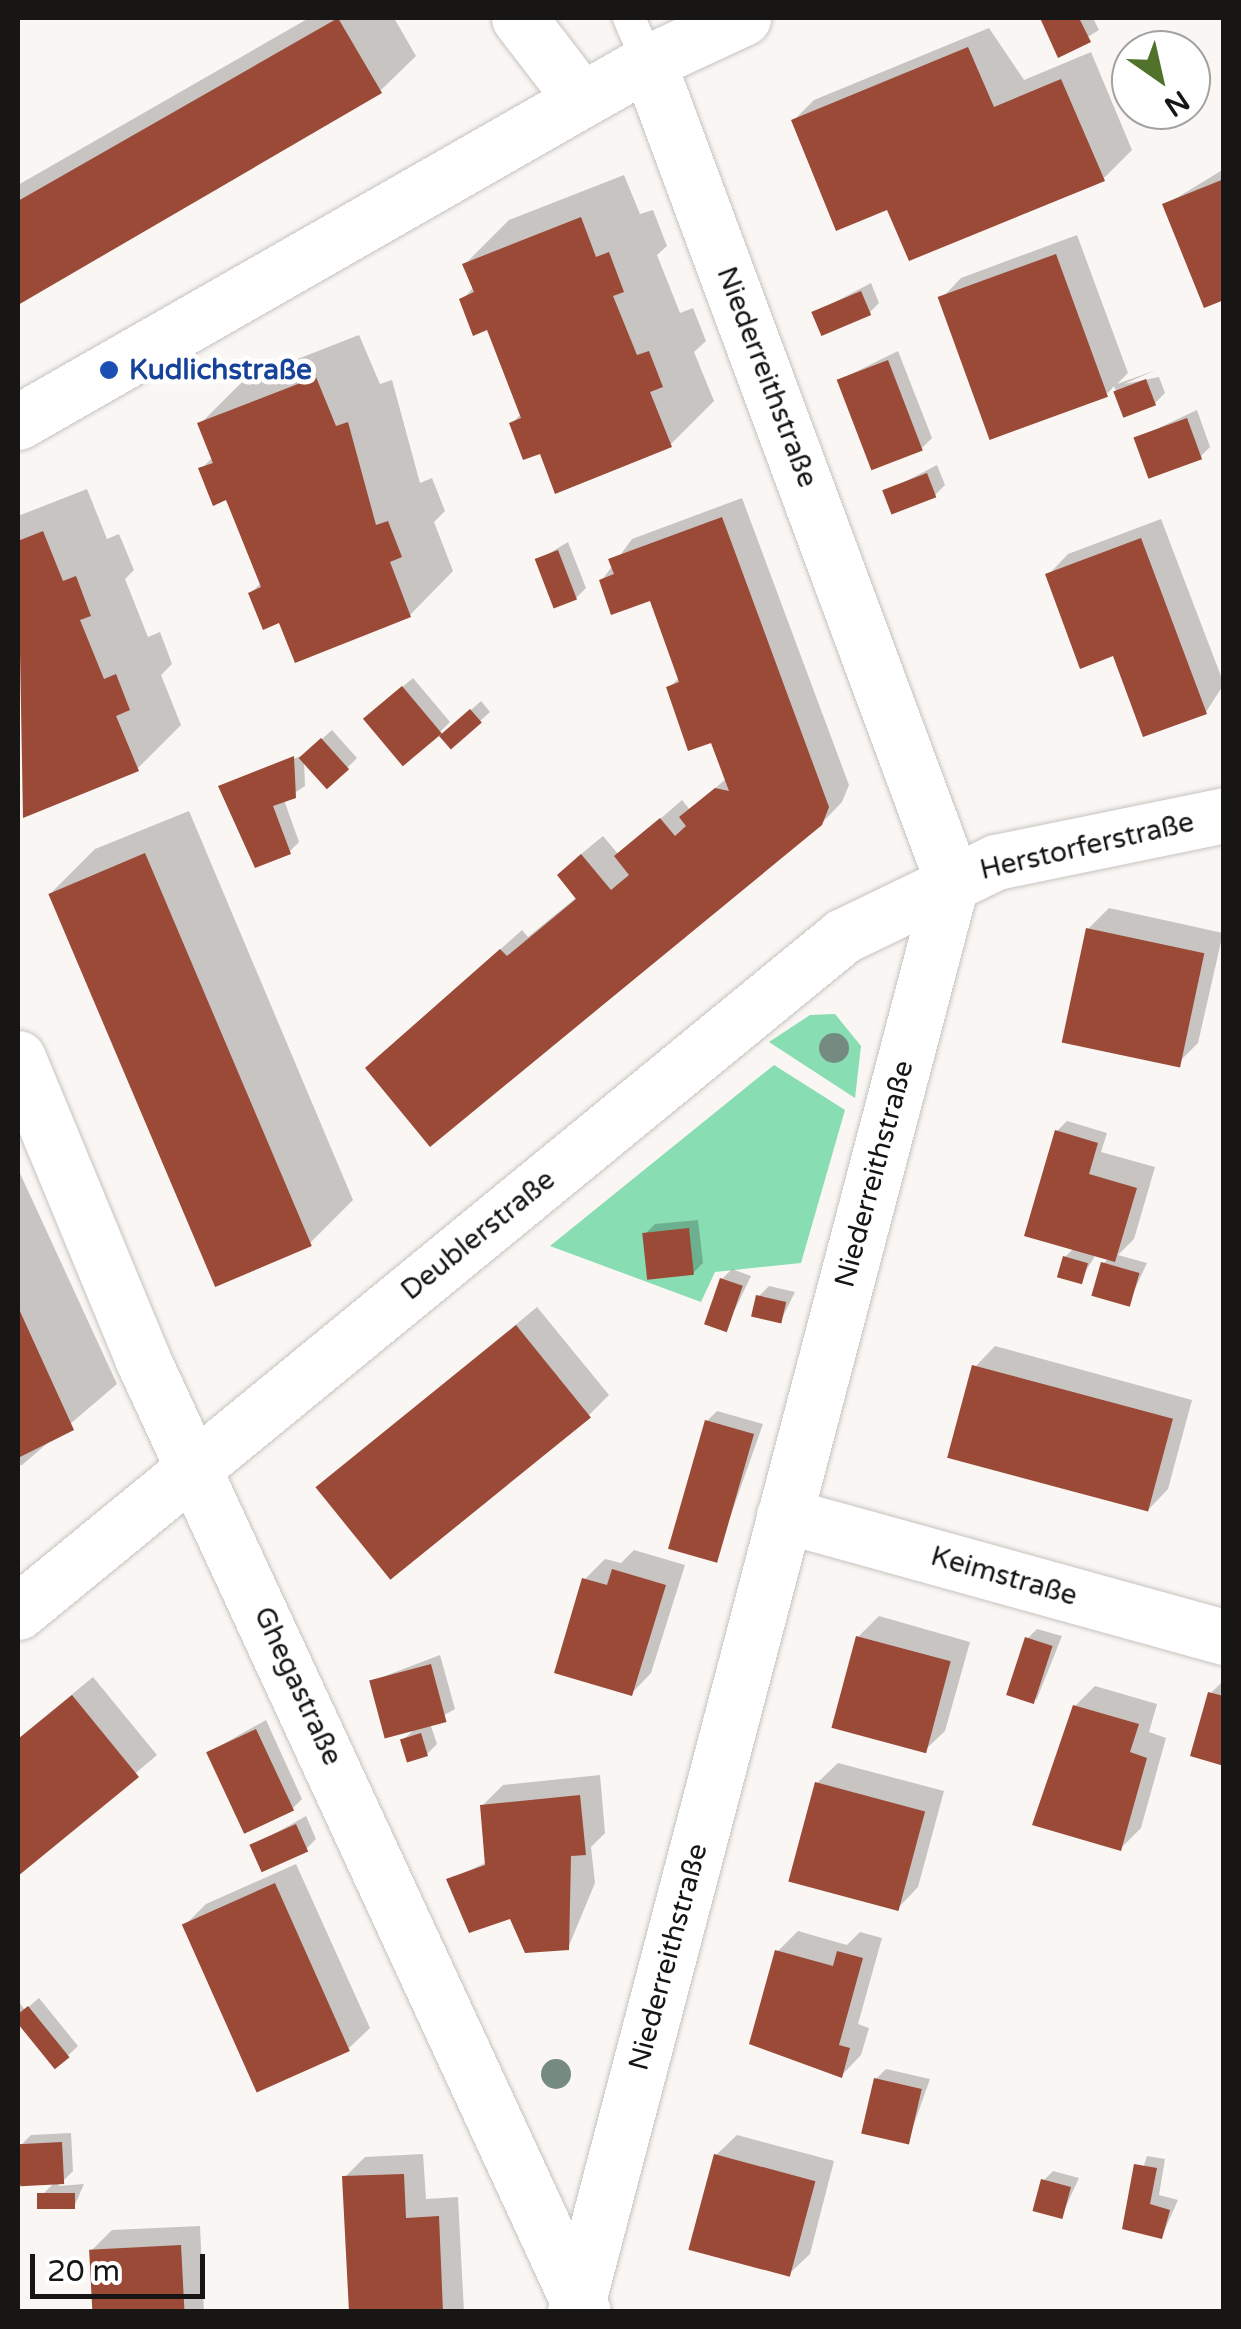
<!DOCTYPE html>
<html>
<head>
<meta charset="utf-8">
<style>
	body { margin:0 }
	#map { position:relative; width:1241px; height:2329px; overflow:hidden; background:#f9f6f3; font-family:"Varela Round",sans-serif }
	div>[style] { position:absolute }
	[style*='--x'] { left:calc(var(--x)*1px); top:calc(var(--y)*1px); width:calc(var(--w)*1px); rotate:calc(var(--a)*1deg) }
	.green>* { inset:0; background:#88ddb3 }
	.shadow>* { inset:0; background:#0003 }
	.building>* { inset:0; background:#9a4a37; transform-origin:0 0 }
	.roads { filter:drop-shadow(0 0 2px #c6c3c0) drop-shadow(0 0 2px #c6c3c0) }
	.service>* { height:32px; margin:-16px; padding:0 16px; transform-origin:16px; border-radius:16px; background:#fff }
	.minor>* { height:55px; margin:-27.5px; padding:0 27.5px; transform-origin:27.5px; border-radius:27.5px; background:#fff }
	.tertiary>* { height:55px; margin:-27.5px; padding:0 27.5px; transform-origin:27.5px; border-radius:27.5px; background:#fff }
	.trees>* { width:30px; height:30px; margin:-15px; border-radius:50%; background:#758b81 }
	.dots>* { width:28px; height:28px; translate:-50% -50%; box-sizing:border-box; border:5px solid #fff; border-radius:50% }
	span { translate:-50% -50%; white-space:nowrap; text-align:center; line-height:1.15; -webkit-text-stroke:10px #fff; paint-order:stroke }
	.transit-label { font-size:28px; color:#164399; font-weight:700 }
	.left { translate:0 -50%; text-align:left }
	.street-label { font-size:28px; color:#171615 }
	.frame { position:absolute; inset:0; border:20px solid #171615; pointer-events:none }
	.north { position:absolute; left:1111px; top:30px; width:100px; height:100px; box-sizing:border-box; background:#fff; border:2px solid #a2a2a1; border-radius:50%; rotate:146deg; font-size:28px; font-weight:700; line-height:40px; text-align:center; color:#171615 }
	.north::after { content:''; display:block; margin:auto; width:35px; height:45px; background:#51722a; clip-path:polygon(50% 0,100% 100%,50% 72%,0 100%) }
	.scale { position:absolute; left:30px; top:2254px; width:175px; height:45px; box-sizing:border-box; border:5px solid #171615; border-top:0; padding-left:12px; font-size:30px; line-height:35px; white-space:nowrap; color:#171615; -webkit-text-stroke:8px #fff; paint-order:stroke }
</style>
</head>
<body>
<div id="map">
	<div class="green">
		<i style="clip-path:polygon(835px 1014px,861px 1046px,855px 1098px,769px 1042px,810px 1015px)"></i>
		<i style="clip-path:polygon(774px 1065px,845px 1110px,801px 1263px,715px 1272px,701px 1302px,550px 1246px)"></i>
	</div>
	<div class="shadow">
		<i style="clip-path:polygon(309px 18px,394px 18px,416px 56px,380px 91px,18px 302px,18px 185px)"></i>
		<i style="clip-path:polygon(1043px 18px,1093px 18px,1099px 30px,1060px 54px)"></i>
		<i style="clip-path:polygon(989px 28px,1024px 80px,1091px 52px,1132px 150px,1103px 179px,888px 207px,794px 120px,814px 100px)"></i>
		<i style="clip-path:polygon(1224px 169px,1224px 297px,1165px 205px)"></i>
		<i style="clip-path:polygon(624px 175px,640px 214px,653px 210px,667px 246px,657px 255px,680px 313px,693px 308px,706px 341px,694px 352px,714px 401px,670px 445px,541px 451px,512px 423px,522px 413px,488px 327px,462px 300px,474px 287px,465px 264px,509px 220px)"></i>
		<i style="clip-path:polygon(1077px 235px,1128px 373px,1117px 384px,1156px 370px,1124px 384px,1159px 377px,1165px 393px,1155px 403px,1124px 414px,1114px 386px,1108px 393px,941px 299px,961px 278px)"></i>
		<i style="clip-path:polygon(871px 283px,879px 303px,869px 313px,814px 313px)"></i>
		<i style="clip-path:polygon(359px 335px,380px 384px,392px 380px,420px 483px,432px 478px,445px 511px,434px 522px,453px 571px,410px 615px,281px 620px,251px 593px,262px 582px,228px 497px,201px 469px,213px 457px,200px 424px,244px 380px)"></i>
		<i style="clip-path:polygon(898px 351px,932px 438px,922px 448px,839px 380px)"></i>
		<i style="clip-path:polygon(1197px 410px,1210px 447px,1200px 457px,1137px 438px)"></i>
		<i style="clip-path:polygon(937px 465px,945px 485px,935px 495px,885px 492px)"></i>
		<i style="clip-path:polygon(87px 489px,107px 539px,119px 534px,134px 570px,125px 579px,148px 637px,160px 632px,172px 664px,161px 675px,181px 725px,137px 769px,24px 814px,18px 516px)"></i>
		<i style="clip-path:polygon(742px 498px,849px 785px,842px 802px,821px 824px,389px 1048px,522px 930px,528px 937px,577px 897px,580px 855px,603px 836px,619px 855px,682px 800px,690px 810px,727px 778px,712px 740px,669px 688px,680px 677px,651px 597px,602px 580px,632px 539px)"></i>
		<i style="clip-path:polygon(1161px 519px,1224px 684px,1206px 712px,1114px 653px,1048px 575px,1068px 554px)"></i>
		<i style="clip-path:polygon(568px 542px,586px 588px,576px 598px,538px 560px)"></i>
		<i style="clip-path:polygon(413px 678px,450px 722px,440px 732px,376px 709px)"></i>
		<i style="clip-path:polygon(481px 701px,490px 712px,480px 721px,453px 726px)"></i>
		<i style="clip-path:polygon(332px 730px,357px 758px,347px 768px,304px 760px,305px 786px,284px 800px,299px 842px,289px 852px,221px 786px,304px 755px)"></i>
		<i style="clip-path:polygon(189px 811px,353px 1200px,310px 1243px,51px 893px,95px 849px)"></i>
		<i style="clip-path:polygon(1109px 908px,1223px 933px,1198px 1043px,1177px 1064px,1088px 929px)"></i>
		<i style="clip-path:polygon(1067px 1121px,1107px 1133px,1101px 1152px,1155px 1167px,1134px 1239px,1118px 1255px,1147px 1263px,1128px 1304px,1103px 1264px,1109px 1258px,1096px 1254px,1080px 1281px,1065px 1257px,1074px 1248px,1057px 1131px)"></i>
		<i style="clip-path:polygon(18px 1169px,117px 1384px,22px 1465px,18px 1465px)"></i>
		<i style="clip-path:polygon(698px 1220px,703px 1263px,693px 1273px,645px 1234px,655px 1224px)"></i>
		<i style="clip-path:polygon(732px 1269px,751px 1276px,725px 1330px,722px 1279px)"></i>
		<i style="clip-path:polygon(769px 1286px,795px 1292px,781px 1320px,759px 1296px)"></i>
		<i style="clip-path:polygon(537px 1307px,609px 1395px,589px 1415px,319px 1489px)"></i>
		<i style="clip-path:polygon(995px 1346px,1192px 1400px,1168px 1489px,1148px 1510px,975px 1367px)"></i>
		<i style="clip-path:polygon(717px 1411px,763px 1424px,715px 1560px,707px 1421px)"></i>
		<i style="clip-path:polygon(634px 1550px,685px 1565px,651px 1673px,631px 1694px,585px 1579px,605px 1559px,621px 1563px)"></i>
		<i style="clip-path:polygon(879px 1616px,970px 1642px,945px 1731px,924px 1751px,858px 1637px)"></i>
		<i style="clip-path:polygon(1037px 1629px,1062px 1636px,1036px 1701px,1027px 1639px)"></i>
		<i style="clip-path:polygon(440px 1655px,455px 1709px,430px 1723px,437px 1744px,427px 1754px,402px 1741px,417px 1727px,372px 1681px)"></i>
		<i style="clip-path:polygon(93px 1677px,157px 1755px,18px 1873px,18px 1739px)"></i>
		<i style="clip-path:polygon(1221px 1683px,1224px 1684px,1224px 1763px,1211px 1693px)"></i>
		<i style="clip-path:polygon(1095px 1686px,1157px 1704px,1149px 1732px,1166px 1738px,1141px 1828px,1121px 1848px,1075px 1706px)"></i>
		<i style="clip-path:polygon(266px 1720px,302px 1799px,292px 1809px,209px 1752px)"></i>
		<i style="clip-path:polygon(838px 1763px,944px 1791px,918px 1887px,898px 1908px,817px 1783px)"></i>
		<i style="clip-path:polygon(600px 1775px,605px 1833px,591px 1847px,595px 1883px,568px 1948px,449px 1880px,487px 1862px,482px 1806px,503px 1785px)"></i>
		<i style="clip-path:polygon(306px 1816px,316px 1839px,306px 1849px,252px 1846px)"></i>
		<i style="clip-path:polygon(296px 1864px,370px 2028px,349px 2048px,185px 1925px,206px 1904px)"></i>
		<i style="clip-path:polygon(798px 1931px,847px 1945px,860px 1932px,882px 1938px,858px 2024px,869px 2028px,861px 2055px,841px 2076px,777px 1952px)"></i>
		<i style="clip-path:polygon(39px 1998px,78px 2046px,57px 2066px,18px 2018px,18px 2001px,25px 2010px)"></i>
		<i style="clip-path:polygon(886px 2069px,930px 2079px,908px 2141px,876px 2079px)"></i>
		<i style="clip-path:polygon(71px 2133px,73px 2171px,58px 2186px,84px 2184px,74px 2207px,40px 2197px,55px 2182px,21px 2145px,31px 2135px)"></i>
		<i style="clip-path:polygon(737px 2135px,834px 2161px,810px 2254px,789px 2274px,716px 2155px)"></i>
		<i style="clip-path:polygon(423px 2154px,426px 2199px,458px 2197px,464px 2312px,351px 2312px,345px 2177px,365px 2157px)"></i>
		<i style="clip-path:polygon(1147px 2156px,1165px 2159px,1159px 2195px,1178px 2200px,1162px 2236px,1125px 2227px)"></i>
		<i style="clip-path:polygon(1053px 2171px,1079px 2178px,1061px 2217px,1043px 2181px)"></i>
		<i style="clip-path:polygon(200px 2226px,204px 2312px,94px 2312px,91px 2251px,112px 2230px)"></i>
	</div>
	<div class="building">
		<i style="clip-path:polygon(338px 18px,382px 93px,18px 305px,18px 201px)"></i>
		<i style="clip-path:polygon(1040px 18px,1079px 18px,1091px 42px,1058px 58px)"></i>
		<i style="clip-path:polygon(968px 47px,994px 107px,1061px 79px,1105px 181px,909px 261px,887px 210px,836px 231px,791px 120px)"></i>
		<i style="clip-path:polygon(1224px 179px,1224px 300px,1204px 308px,1162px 204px)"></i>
		<i style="clip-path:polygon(581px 217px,596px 257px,609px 252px,624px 292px,613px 296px,637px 355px,649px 351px,663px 387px,650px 392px,672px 447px,555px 494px,540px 454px,523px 460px,509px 423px,521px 418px,487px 330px,473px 336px,459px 299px,474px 292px,462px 264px)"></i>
		<i style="left:1056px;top:254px;width:152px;height:126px;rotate:70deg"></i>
		<i style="left:861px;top:291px;width:26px;height:54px;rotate:67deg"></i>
		<i style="left:888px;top:360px;width:97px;height:55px;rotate:69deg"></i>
		<i style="clip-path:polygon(316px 377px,336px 426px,348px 422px,376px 525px,388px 521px,402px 557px,390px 562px,411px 617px,295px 663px,279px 623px,263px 630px,248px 593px,261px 587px,226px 500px,213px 506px,198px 468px,213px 463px,197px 423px)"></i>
		<i style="left:1146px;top:379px;width:28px;height:35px;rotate:69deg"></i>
		<i style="left:1187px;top:418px;width:44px;height:57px;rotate:70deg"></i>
		<i style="left:927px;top:473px;width:26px;height:48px;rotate:69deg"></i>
		<i style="clip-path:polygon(722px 517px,829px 807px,822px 825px,430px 1147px,365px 1068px,500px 949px,507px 956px,576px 899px,557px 875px,581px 854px,611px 890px,629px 875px,614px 856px,660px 818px,675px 836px,686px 826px,679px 817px,715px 788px,729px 791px,711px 743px,688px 751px,666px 687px,679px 682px,650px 601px,611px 615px,599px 580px,614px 574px,608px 559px)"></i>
		<i style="clip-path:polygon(43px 531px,63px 581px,76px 576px,91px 616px,80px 620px,104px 679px,116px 674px,130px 710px,116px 716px,139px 771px,23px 818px,18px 541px)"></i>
		<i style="clip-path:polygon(1141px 538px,1207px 714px,1143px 737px,1113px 656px,1080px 669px,1045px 574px)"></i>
		<i style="left:558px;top:550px;width:53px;height:25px;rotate:69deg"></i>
		<i style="left:402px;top:686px;width:62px;height:51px;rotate:50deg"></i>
		<i style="left:470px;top:709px;width:18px;height:41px;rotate:49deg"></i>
		<i style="left:321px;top:738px;width:42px;height:30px;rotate:48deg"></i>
		<i style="clip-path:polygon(294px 756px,296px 798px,273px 806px,291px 854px,255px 868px,218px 786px)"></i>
		<i style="left:145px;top:853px;width:427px;height:105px;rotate:67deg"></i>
		<i style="left:1086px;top:928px;width:121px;height:117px;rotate:12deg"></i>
		<i style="clip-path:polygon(1055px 1130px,1098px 1143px,1089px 1174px,1137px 1188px,1115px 1262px,1024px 1236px)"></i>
		<i style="left:689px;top:1228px;width:47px;height:47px;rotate:84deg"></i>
		<i style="left:1063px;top:1256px;width:26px;height:22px;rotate:16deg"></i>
		<i style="left:1101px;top:1262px;width:40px;height:35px;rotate:16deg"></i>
		<i style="left:720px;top:1278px;width:24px;height:49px;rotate:19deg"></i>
		<i style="left:756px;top:1295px;width:31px;height:22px;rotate:13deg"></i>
		<i style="clip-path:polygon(18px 1307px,74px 1430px,18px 1458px)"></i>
		<i style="left:516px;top:1325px;width:119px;height:258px;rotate:51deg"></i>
		<i style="left:972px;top:1365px;width:208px;height:96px;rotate:15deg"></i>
		<i style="left:705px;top:1420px;width:51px;height:134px;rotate:16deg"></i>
		<i style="clip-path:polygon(612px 1569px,666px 1585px,632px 1696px,554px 1673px,582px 1578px,607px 1585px)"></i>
		<i style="left:856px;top:1636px;width:98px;height:95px;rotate:15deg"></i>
		<i style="left:1025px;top:1637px;width:29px;height:61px;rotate:18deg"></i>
		<i style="left:431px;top:1664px;width:60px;height:64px;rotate:75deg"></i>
		<i style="clip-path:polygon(1208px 1692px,1224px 1696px,1224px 1766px,1190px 1756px)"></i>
		<i style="clip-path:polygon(72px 1695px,139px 1777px,18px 1876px,18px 1739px)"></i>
		<i style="clip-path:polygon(1073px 1705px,1139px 1724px,1130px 1752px,1147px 1758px,1121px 1851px,1032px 1825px)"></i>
		<i style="left:256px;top:1729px;width:90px;height:55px;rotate:65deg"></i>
		<i style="left:421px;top:1733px;width:24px;height:22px;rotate:73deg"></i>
		<i style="left:815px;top:1782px;width:114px;height:103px;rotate:15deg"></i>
		<i style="clip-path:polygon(580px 1795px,586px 1855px,571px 1856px,569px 1950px,525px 1953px,510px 1919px,469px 1933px,446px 1879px,485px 1865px,480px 1805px)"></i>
		<i style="left:296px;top:1824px;width:30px;height:51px;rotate:66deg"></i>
		<i style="left:275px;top:1883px;width:184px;height:102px;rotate:66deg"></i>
		<i style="clip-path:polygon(775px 1950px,833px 1966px,837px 1951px,863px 1958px,839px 2045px,850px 2048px,842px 2078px,749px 2044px)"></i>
		<i style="left:28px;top:2006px;width:66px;height:19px;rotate:51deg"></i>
		<i style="left:874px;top:2078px;width:49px;height:57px;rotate:13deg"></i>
		<i style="left:62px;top:2142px;width:42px;height:44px;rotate:87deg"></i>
		<i style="left:714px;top:2154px;width:105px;height:99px;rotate:15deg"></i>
		<i style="clip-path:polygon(1134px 2164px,1157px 2168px,1150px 2204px,1170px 2210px,1162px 2239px,1122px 2229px)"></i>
		<i style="clip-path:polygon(404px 2174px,406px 2218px,439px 2216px,443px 2312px,349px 2312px,342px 2176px)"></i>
		<i style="left:1041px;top:2179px;width:31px;height:33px;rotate:15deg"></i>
		<i style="left:75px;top:2193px;width:16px;height:38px;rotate:90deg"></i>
		<i style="left:181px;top:2245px;width:67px;height:92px;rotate:87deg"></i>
	</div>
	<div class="roads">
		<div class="service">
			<i style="--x:629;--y:18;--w:48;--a:66.6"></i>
		</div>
		<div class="minor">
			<i style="--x:519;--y:18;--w:103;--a:52.5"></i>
			<i style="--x:18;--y:1058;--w:325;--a:67.5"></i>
			<i style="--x:142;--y:1358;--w:1051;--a:65.19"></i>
			<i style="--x:784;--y:1515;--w:457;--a:15.5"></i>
			<i style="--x:18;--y:1612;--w:1067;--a:-39.33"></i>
			<i style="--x:843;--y:936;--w:170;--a:-25.8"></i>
			<i style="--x:996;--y:862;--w:233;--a:-11.6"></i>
			<i style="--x:575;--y:2312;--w:1481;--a:-75.25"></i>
			<i style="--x:952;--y:880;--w:873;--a:-110.39"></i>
		</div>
		<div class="tertiary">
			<i style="--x:18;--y:422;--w:726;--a:-29.74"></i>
			<i style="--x:648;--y:62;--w:105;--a:-24.9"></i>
		</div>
	</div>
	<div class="trees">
		<i style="left:834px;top:1048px"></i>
		<i style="left:556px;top:2074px"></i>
	</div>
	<div class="dots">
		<i style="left:109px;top:370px;background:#1a4fb4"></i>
	</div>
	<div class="transit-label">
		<span class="left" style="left:129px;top:370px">Kudlichstraße</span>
	</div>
	<div class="street-label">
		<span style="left:767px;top:377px;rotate:69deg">Niederreithstraße</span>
		<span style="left:1087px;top:846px;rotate:-13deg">Herstorferstraße</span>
		<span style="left:874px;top:1174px;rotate:-75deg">Niederreithstraße</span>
		<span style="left:478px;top:1235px;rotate:-39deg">Deublerstraße</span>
		<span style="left:1004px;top:1576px;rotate:16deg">Keimstraße</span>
		<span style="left:298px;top:1686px;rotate:65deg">Ghegastraße</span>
		<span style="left:668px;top:1957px;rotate:-75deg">Niederreithstraße</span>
	</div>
	<div class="frame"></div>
	<div class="north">N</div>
	<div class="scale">20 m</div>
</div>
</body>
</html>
